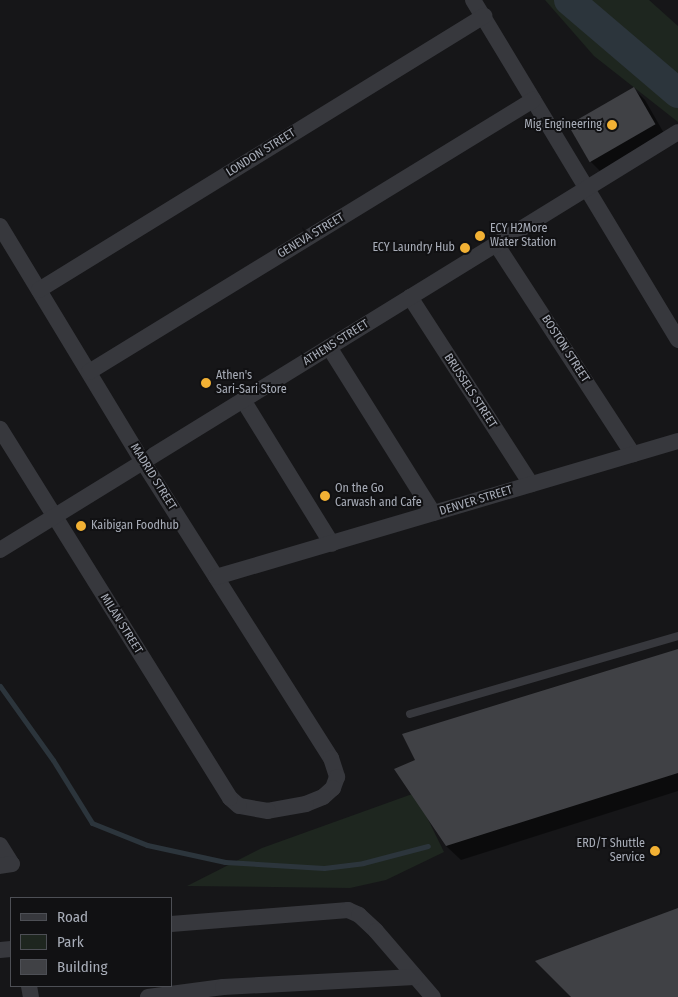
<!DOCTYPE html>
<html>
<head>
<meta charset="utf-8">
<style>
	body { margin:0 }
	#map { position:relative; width:678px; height:997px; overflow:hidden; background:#161618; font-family:"Fira Sans Condensed",sans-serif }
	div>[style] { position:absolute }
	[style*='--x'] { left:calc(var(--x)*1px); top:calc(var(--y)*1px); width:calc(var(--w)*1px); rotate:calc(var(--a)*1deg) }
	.green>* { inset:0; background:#1e261f }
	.shadow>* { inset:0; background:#0007 }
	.stream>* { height:5px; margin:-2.5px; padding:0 2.5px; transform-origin:2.5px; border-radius:2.5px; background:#2c353c }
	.river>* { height:30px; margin:-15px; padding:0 15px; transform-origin:15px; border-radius:15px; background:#2c353c }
	.building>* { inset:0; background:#404145; transform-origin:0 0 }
	.service>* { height:8px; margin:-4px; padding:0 4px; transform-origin:4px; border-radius:4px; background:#37383d }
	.minor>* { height:16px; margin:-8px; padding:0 8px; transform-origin:8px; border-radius:8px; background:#37383d }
	.dots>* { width:14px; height:14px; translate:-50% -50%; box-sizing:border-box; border:2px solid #111113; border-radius:50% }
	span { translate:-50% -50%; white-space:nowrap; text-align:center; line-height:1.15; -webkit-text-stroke:4px #111113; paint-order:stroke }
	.poi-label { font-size:12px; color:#a8adb8 }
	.right { translate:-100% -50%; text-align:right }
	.left { translate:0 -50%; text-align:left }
	.street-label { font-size:12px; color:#a8adb8 }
	.legend { position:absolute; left:10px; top:897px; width:162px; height:90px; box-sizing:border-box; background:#111113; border:1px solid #4d4f55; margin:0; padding:6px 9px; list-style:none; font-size:15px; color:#a8adb8 }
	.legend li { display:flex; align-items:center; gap:10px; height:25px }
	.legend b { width:25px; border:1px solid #4d4f55 }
</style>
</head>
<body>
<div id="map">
	<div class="green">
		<i style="clip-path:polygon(545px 0,649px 0,678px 26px,678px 122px,594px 56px)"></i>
		<i style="clip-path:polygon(415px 793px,444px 852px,386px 880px,350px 888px,187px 886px,262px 848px)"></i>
	</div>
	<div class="shadow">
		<i style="clip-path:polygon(634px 89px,645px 100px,665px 135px,601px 172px,591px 162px,570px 126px)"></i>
		<i style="clip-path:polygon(678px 650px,678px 791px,461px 860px,446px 846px)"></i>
	</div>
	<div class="stream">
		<i style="--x:0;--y:686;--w:91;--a:54.4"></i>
		<i style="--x:53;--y:760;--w:74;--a:58.2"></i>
		<i style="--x:92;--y:823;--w:59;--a:21.8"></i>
		<i style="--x:147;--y:845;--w:80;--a:12.3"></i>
		<i style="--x:225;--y:862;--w:99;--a:3.5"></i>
		<i style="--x:324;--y:868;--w:39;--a:-7"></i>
		<i style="--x:363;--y:863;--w:67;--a:-14.7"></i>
	</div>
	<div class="river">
		<i style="--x:569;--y:0;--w:143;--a:40.5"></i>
	</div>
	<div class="building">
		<i style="left:634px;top:87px;width:43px;height:76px;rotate:60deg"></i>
		<i style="clip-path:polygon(678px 649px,678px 773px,446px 846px,394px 769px,415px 760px,402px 734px)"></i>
		<i style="clip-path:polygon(678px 908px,678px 997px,571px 997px,535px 961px)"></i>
	</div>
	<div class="service">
		<i style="--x:410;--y:714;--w:279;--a:-16.2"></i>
	</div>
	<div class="minor">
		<i style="--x:473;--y:0;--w:397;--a:58.9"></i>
		<i style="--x:0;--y:226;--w:276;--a:58.8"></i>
		<i style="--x:143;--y:462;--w:351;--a:57.6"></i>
		<i style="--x:331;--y:758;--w:20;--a:72"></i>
		<i style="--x:337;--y:777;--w:12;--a:110"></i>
		<i style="--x:333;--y:788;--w:13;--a:138"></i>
		<i style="--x:323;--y:797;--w:18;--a:158"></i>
		<i style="--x:306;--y:804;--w:39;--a:170"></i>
		<i style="--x:268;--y:811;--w:29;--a:-170"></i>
		<i style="--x:239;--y:806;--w:12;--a:-138"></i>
		<i style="--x:230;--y:798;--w:435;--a:-121.9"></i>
		<i style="--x:496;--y:244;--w:251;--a:56.9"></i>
		<i style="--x:39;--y:290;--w:523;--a:-31.62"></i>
		<i style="--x:410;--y:297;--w:223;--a:57.1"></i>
		<i style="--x:329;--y:347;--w:196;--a:57.9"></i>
		<i style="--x:89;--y:372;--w:521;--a:-31.49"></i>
		<i style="--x:243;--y:400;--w:169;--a:58.3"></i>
		<i style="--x:0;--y:550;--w:796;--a:-31.65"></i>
		<i style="--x:216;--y:577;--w:482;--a:-16.4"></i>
		<i style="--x:0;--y:845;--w:22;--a:58"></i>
		<i style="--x:12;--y:864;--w:12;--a:171"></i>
		<i style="--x:171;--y:924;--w:178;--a:-4.5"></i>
		<i style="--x:348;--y:910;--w:12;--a:24"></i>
		<i style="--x:359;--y:915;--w:23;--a:43"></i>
		<i style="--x:376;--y:931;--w:87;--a:49.2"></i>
		<i style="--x:0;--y:950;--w:11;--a:-5"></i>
		<i style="--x:29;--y:986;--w:11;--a:80"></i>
		<i style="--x:148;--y:997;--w:76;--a:-7.6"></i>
		<i style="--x:223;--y:987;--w:192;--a:-3"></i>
	</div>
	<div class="dots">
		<i style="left:612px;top:125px;background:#f2b134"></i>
		<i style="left:480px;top:236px;background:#f2b134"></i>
		<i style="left:465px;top:248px;background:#f2b134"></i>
		<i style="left:206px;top:383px;background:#f2b134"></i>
		<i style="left:325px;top:496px;background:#f2b134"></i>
		<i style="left:81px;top:526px;background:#f2b134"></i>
		<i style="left:655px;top:851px;background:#f2b134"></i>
	</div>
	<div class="poi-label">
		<span class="right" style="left:602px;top:125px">Mig Engineering</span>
		<span class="left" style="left:490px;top:236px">ECY H2More<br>Water Station</span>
		<span class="right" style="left:455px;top:248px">ECY Laundry Hub</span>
		<span class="left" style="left:216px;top:383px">Athen's<br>Sari-Sari Store</span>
		<span class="left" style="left:335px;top:496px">On the Go<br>Carwash and Cafe</span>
		<span class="left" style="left:91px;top:526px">Kaibigan Foodhub</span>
		<span class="right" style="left:645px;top:851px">ERD/T Shuttle<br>Service</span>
	</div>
	<div class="street-label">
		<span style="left:261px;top:153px;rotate:-32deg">LONDON STREET</span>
		<span style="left:311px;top:236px;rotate:-31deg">GENEVA STREET</span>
		<span style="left:336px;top:343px;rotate:-32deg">ATHENS STREET</span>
		<span style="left:565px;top:349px;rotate:57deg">BOSTON STREET</span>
		<span style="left:470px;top:391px;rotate:57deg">BRUSSELS STREET</span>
		<span style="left:153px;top:477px;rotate:58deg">MADRID STREET</span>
		<span style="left:476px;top:501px;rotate:-17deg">DENVER STREET</span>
		<span style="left:121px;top:624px;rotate:58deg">MILAN STREET</span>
	</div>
	<ul class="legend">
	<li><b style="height:6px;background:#37383d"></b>Road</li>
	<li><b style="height:14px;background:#1e261f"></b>Park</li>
	<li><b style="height:14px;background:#404145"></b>Building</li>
	</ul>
</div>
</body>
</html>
